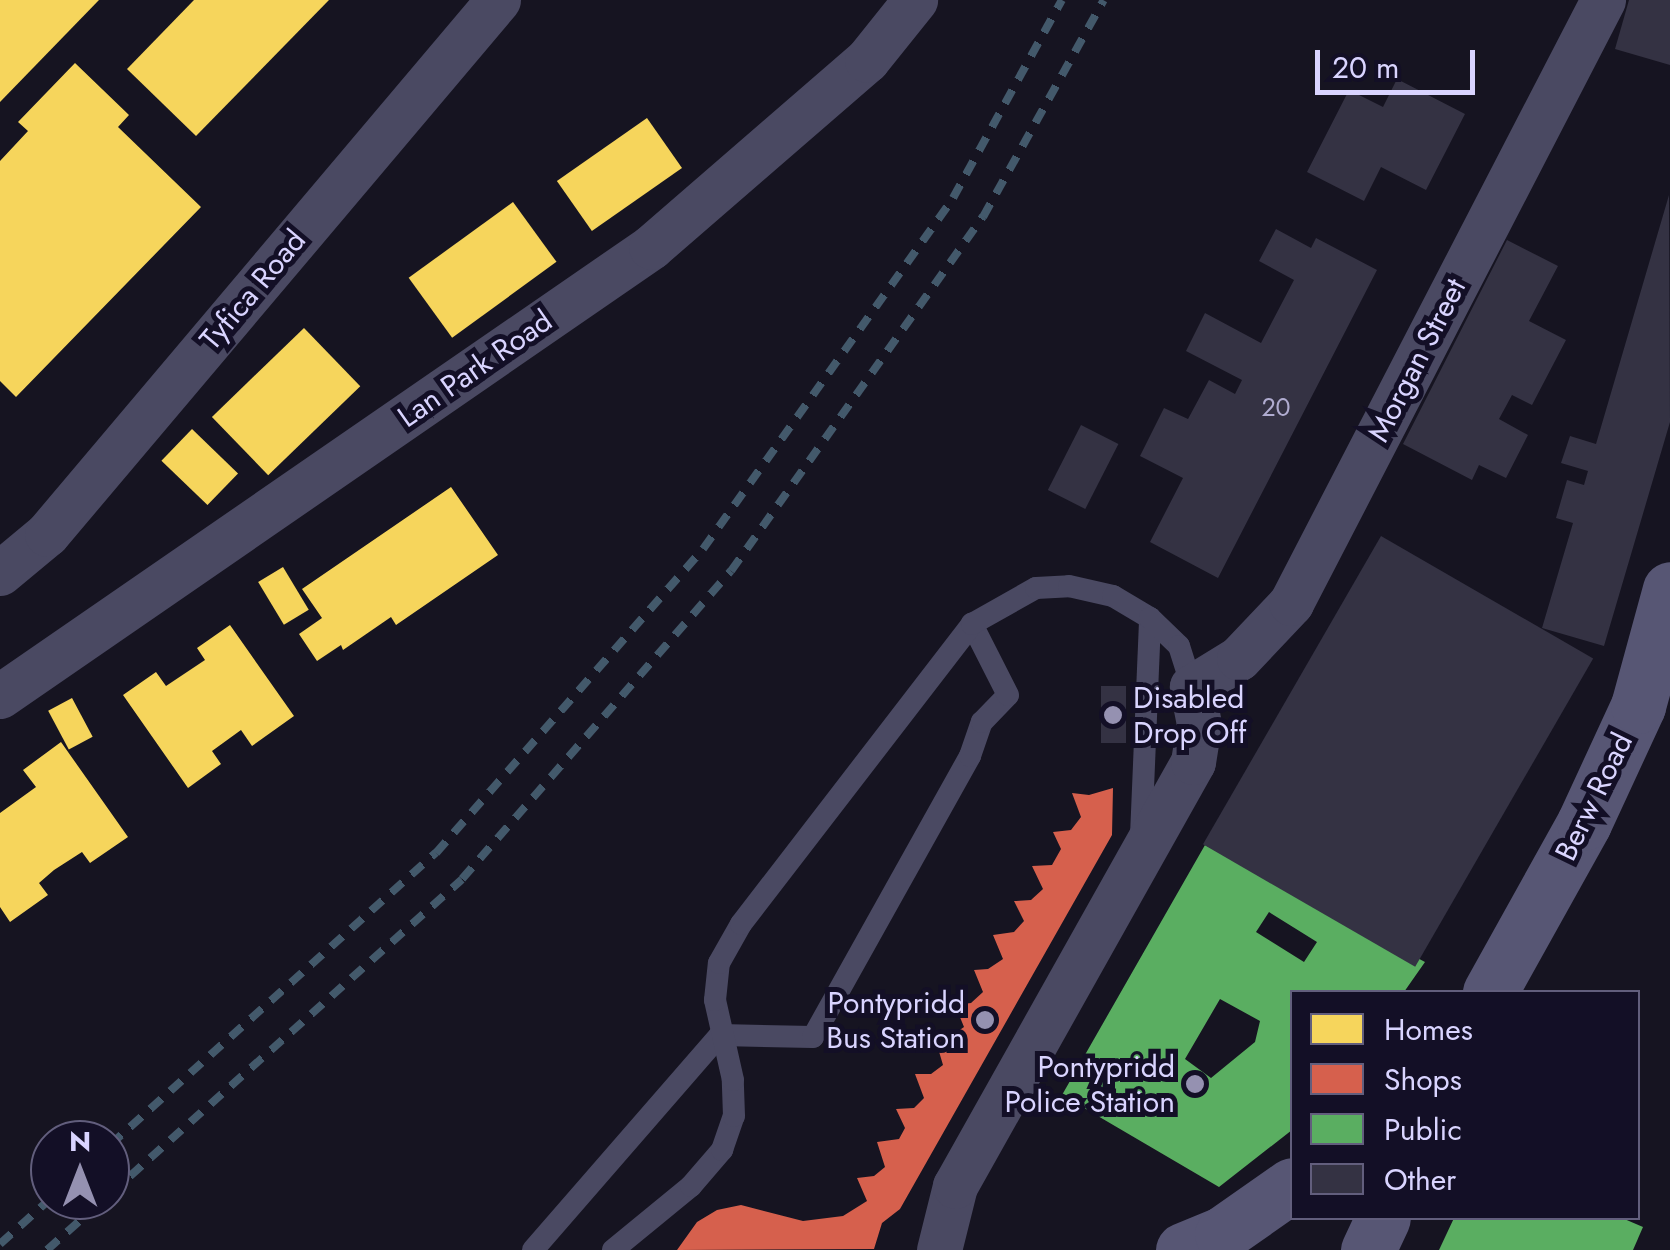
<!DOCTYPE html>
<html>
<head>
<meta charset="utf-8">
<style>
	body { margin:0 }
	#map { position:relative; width:1670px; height:1250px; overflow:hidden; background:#161421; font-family:Jost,sans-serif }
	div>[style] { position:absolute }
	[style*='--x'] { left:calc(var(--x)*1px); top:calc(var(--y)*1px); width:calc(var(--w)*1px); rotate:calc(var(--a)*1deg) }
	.homes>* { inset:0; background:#f6d55c; transform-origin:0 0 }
	.shops>* { inset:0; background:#d6604d }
	.public>* { inset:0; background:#5aae61 }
	.building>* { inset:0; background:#343243; transform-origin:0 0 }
	.lane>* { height:22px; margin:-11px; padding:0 11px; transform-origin:11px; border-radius:11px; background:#4a4962 }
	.street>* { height:45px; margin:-22.5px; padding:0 22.5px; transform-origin:22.5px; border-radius:22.5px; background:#4a4962 }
	.secondary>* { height:55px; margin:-27.5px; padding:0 27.5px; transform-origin:27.5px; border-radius:27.5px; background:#575674 }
	.rail>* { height:8px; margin-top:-4px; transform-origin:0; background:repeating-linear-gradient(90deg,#43596b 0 15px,transparent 0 27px) }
	.dots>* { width:28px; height:28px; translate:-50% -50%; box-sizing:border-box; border:5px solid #130f26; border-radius:50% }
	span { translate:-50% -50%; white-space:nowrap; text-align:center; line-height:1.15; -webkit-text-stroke:10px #130f26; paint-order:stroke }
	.number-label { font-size:25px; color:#b0acd0 }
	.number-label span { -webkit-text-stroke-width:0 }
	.street-label { font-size:30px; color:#d9d4ff }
	.poi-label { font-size:30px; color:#d9d4ff }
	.left { translate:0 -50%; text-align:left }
	.right { translate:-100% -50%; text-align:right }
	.legend { position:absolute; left:1290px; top:990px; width:350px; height:230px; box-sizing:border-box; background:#130f26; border:2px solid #625e7d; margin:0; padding:12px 18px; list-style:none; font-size:30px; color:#d9d4ff }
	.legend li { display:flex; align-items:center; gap:20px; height:50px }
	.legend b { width:50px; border:2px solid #625e7d }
	.north { position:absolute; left:30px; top:1120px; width:100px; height:100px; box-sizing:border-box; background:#130f26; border:2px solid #625e7d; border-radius:50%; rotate:0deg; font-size:28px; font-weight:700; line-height:40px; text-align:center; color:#d9d4ff }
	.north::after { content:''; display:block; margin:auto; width:35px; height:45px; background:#9591b1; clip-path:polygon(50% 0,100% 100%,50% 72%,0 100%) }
	.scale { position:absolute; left:1315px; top:50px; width:160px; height:45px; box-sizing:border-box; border:5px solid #d9d4ff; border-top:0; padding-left:12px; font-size:30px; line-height:35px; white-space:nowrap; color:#d9d4ff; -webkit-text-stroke:8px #130f26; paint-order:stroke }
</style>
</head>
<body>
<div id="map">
	<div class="homes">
		<i style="clip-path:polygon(0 0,99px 0,0 102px)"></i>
		<i style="clip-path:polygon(194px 0,329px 0,196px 136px,127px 69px)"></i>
		<i style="clip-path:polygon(75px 63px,129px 115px,118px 127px,201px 207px,16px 397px,0 381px,0 161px,28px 131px,18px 122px)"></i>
		<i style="left:647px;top:118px;width:61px;height:110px;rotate:55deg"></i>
		<i style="left:513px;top:202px;width:74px;height:129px;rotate:54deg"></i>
		<i style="left:304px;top:328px;width:81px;height:128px;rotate:46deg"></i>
		<i style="left:192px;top:429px;width:64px;height:44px;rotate:44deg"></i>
		<i style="clip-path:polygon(451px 487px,498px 555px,396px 625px,391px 617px,343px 650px,341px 645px,317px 661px,299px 634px,322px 618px,302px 589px)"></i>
		<i style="left:283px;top:567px;width:50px;height:29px;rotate:59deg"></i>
		<i style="clip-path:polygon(230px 625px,294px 716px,252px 746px,241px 730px,212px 751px,221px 764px,188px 788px,123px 695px,156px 672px,166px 686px,205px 660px,197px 648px)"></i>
		<i style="left:72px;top:698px;width:44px;height:27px;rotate:62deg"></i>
		<i style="clip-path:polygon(61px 742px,128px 837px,90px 863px,82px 852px,54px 870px,39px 883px,48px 895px,10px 922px,0 907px,0 813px,36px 787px,23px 770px)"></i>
	</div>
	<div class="shops">
		<i style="clip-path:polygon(1113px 788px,1112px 835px,900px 1209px,882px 1223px,874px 1249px,677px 1250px,697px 1222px,717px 1210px,741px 1205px,803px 1221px,843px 1216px,867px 1201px,857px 1178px,874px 1176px,885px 1167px,877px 1142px,899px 1139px,905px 1128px,896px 1109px,914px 1108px,924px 1098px,915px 1074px,931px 1074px,943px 1065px,935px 1038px,951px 1036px,964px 1027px,955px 1005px,971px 1003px,983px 992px,974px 970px,988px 969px,1003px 959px,993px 935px,1014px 932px,1024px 921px,1014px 901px,1031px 900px,1043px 889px,1032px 866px,1052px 865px,1061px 849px,1053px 832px,1071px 830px,1081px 817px,1072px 793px,1089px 795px)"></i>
	</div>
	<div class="public">
		<i style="clip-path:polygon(evenodd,1205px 845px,1425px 962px,1404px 992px,1292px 992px,1292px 1130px,1219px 1187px,1062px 1095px,1205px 845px,1269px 912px,1317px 942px,1304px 962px,1256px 932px,1269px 912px,1205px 845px,1220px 999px,1260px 1021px,1255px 1042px,1211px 1078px,1185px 1059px,1220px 999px)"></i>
		<i style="clip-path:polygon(1454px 1218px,1622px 1218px,1643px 1227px,1633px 1250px,1439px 1250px)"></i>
	</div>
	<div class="building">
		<i style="clip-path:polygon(1629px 0,1670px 0,1670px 65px,1615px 49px)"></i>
		<i style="clip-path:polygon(1397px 79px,1465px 114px,1426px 190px,1381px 167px,1364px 201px,1307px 172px,1349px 90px,1383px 107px)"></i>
		<i style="clip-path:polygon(1669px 195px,1670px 422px,1604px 646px,1542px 628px,1573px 523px,1556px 518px,1567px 480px,1584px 485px,1588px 471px,1561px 463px,1570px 436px,1596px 444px)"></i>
		<i style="clip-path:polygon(1276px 229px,1311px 248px,1316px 238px,1377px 270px,1218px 578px,1150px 542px,1183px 478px,1140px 456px,1164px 408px,1188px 419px,1209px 380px,1235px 394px,1242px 380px,1186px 351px,1205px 313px,1261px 343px,1294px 280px,1259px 261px)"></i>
		<i style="clip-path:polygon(1507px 240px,1558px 266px,1529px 321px,1566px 340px,1532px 405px,1512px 395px,1499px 419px,1528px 435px,1506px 478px,1479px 465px,1472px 480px,1403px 444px)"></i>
		<i style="left:1081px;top:425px;width:42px;height:73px;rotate:27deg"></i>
		<i style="left:1381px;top:536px;width:245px;height:356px;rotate:30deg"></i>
		<i style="left:1101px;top:686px;width:25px;height:57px"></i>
	</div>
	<div class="lane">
		<i style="--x:1141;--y:836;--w:218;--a:-87.6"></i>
		<i style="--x:720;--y:1035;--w:93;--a:1.2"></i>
		<i style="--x:813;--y:1037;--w:322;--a:-60.8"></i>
		<i style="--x:970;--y:756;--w:36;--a:-71"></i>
		<i style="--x:982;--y:722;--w:37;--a:-46"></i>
		<i style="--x:1008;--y:695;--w:80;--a:-116.9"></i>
		<i style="--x:533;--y:1250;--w:285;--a:-49"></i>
		<i style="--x:613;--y:1250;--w:101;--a:-39.4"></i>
		<i style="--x:691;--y:1186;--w:48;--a:-49.3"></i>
		<i style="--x:722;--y:1150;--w:36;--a:-71"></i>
		<i style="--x:734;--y:1116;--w:36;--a:-92"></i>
		<i style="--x:733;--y:1080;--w:82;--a:-102.7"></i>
		<i style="--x:715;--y:1000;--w:37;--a:-84"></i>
		<i style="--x:719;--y:963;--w:45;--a:-60.6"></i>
		<i style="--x:741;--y:924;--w:379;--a:-52.4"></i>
		<i style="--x:972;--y:624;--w:73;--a:-29.4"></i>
		<i style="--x:1036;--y:588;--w:33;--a:-3"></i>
		<i style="--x:1069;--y:586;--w:45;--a:12.8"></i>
		<i style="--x:1113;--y:596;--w:43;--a:30.7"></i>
		<i style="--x:1150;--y:618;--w:40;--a:44"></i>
		<i style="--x:1179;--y:646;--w:43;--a:72.4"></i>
	</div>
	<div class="street">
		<i style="--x:0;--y:573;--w:61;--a:-39.7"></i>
		<i style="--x:47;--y:534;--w:699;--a:-49.82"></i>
		<i style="--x:0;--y:696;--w:791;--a:-34.59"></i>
		<i style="--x:651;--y:247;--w:286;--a:-40.9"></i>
		<i style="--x:867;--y:60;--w:77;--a:-51.3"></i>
		<i style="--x:939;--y:1250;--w:66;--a:-76"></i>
		<i style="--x:955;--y:1186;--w:486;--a:-60.7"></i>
		<i style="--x:1193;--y:762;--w:38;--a:-81"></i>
		<i style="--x:1199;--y:724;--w:38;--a:-101"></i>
		<i style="--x:1192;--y:687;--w:55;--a:-31.7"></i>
		<i style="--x:1239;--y:658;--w:76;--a:-46.6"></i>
		<i style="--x:1291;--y:603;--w:679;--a:-62.64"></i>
	</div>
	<div class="secondary">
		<i style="--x:1490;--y:992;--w:193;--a:-60.9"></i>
		<i style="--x:1584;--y:823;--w:129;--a:-65.2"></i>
		<i style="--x:1638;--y:706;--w:121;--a:-74.7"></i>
		<i style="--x:1183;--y:1250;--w:42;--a:-22.3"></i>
		<i style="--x:1222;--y:1234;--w:85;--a:-35"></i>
		<i style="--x:1368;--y:1250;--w:35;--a:-65"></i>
	</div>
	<div class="rail">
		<i style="--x:110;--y:1145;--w:438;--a:-41.9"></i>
		<i style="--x:436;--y:853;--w:405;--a:-48.7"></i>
		<i style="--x:703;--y:549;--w:431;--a:-54.5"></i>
		<i style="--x:953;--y:198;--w:226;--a:-61.2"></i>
		<i style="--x:110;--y:1194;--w:472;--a:-41.8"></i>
		<i style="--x:462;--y:879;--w:409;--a:-48.9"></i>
		<i style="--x:731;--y:571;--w:435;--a:-54.6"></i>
		<i style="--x:983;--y:217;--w:248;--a:-60.9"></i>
		<i style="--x:0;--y:1244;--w:67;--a:-42"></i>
		<i style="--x:47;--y:1250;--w:75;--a:-41.8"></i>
	</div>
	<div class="dots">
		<i style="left:1113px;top:715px;background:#9591b1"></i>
		<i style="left:985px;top:1020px;background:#9591b1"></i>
		<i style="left:1195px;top:1084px;background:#9591b1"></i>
	</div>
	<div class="number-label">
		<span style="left:1276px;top:407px">20</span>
	</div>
	<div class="street-label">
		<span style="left:253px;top:290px;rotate:-50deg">Tyfica Road</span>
		<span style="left:1417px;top:360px;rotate:-63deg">Morgan Street</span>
		<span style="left:475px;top:369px;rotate:-35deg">Lan Park Road</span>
		<span style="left:1594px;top:797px;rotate:-64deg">Berw Road</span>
	</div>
	<div class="poi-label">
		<span class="left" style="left:1133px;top:715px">Disabled<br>Drop Off</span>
		<span class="right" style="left:965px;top:1020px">Pontypridd<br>Bus Station</span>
		<span class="right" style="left:1175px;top:1084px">Pontypridd<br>Police Station</span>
	</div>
	<ul class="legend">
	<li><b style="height:28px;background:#f6d55c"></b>Homes</li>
	<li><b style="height:28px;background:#d6604d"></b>Shops</li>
	<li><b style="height:28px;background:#5aae61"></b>Public</li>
	<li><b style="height:28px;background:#343243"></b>Other</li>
	</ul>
	<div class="north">N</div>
	<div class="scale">20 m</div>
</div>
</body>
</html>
